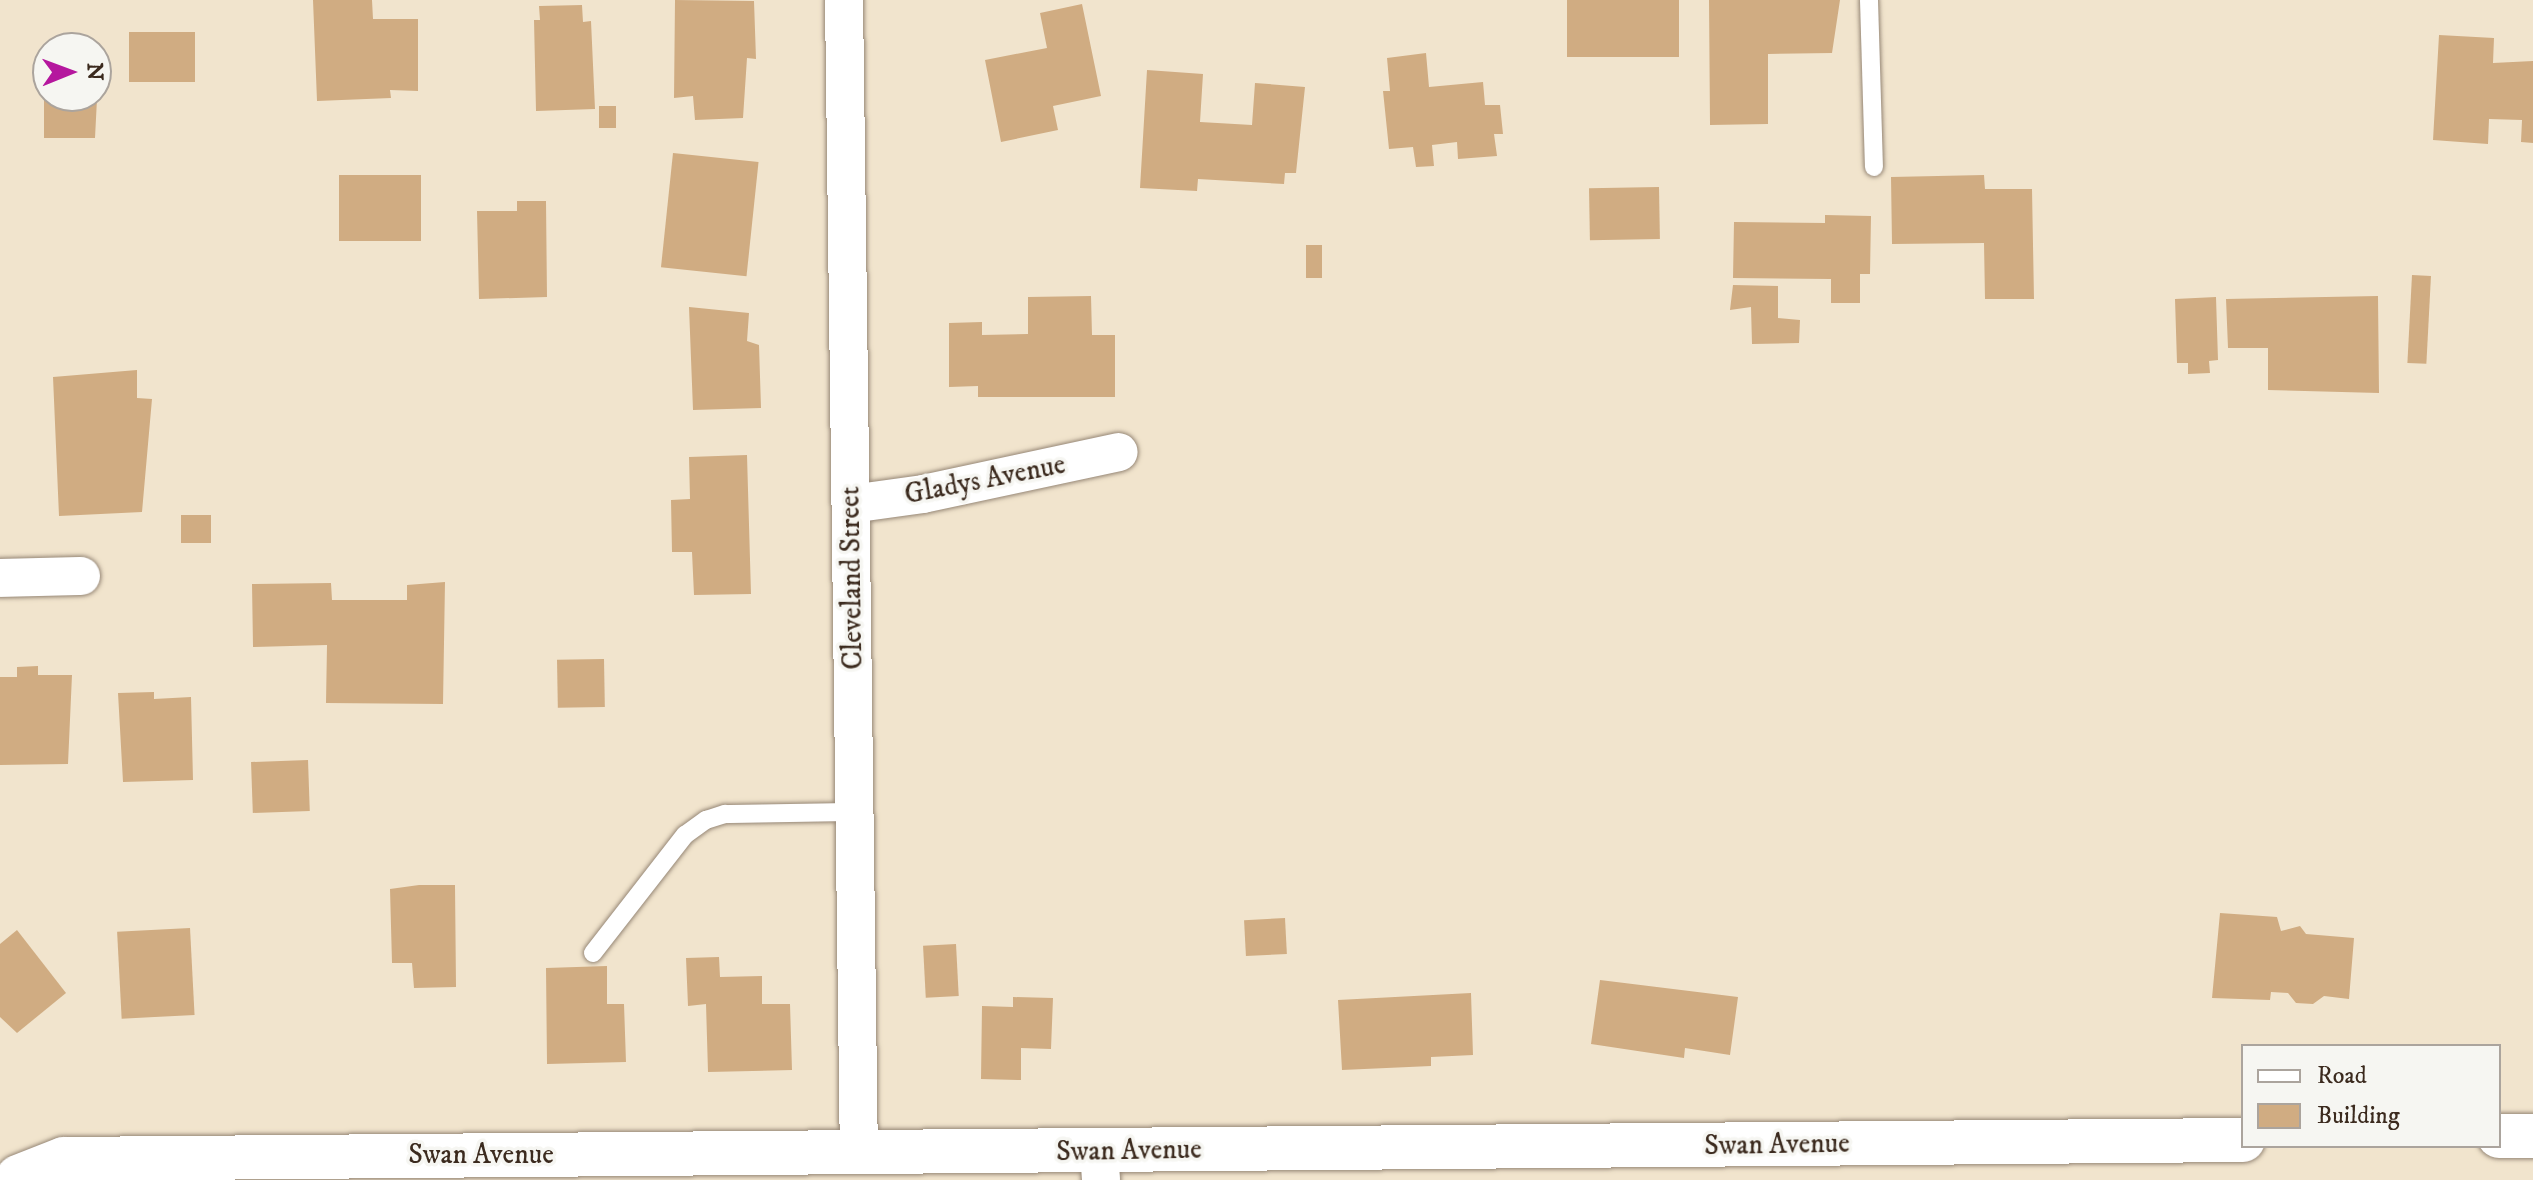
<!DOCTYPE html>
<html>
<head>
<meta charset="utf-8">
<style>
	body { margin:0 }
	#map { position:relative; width:2533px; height:1180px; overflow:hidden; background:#f1e4cd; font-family:"IM FELL DW Pica",serif }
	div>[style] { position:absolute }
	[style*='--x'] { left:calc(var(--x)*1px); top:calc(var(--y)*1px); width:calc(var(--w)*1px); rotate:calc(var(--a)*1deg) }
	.building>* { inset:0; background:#d0ac82; transform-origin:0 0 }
	.roads { filter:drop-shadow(0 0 2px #968776) drop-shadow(0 0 2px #968776) }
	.lane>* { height:18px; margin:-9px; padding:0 9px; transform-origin:9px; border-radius:9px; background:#fff }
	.street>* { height:38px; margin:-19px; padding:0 19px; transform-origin:19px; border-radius:19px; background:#fff }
	.secondary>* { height:44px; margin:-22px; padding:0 22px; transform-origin:22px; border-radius:22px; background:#fff }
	span { translate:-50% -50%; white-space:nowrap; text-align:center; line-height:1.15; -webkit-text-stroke:7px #f6f6f2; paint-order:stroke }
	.street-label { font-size:28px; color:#3b2a1e }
	.legend { position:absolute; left:2241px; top:1044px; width:260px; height:104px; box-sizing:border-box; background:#f6f6f2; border:2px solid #aba49d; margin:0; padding:10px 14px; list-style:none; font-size:24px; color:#3b2a1e }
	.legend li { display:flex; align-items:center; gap:16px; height:40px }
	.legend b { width:40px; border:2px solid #aba49d }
	.north { position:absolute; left:32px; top:32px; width:80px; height:80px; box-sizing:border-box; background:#f6f6f2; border:2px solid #aba49d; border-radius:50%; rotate:89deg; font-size:22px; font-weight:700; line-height:32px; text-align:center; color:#3b2a1e }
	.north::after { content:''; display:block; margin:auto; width:28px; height:36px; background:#b5179e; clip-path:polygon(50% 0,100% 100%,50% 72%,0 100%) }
</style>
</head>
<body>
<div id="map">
	<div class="building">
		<i style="clip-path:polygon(313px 0,372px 0,373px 19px,418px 19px,418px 91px,390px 90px,391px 98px,317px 101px)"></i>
		<i style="clip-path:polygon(675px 0,754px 1px,756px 59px,747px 58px,743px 118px,695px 120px,693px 96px,674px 98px)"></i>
		<i style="left:1567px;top:0;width:112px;height:57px"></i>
		<i style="clip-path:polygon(1709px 0,1840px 0,1832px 53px,1768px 54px,1768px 124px,1710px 125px)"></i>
		<i style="clip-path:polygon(1082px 4px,1101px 96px,1053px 106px,1058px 130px,1001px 142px,985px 60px,1047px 48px,1040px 13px)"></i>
		<i style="clip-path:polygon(582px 5px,583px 22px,591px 21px,595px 109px,536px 111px,534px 20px,540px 20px,539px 6px)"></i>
		<i style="left:129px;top:32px;width:66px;height:50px"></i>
		<i style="clip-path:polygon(2439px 35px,2494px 38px,2493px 63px,2533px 61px,2533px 143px,2521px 142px,2522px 120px,2489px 119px,2488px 144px,2433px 140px)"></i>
		<i style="clip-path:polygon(1426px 53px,1429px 87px,1483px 82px,1485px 105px,1500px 105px,1503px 134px,1494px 134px,1497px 156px,1458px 159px,1457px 142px,1432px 145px,1434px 166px,1416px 167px,1413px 147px,1389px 149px,1383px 91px,1390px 91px,1387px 58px)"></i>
		<i style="clip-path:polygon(44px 59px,48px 96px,96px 96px,99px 60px,95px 138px,44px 138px)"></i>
		<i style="clip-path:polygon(1147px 70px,1203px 74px,1200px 122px,1252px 125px,1255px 83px,1305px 87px,1296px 173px,1285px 173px,1284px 184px,1198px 179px,1197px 191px,1140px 188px)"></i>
		<i style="left:616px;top:106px;width:22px;height:17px;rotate:90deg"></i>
		<i style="left:673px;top:153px;width:86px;height:115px;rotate:6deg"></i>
		<i style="left:339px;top:175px;width:82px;height:66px"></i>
		<i style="clip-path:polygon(1984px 175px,1985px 189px,2032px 189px,2034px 299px,1985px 299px,1984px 243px,1892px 244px,1891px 177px)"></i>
		<i style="left:1659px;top:187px;width:52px;height:70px;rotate:89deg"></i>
		<i style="clip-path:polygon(517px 201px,546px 201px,547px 297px,479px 299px,477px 211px,517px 211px)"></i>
		<i style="clip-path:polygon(1825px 215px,1871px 216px,1870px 274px,1860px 274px,1860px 303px,1831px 303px,1831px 279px,1733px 278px,1734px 222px,1825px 223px)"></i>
		<i style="left:1306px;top:245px;width:16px;height:33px"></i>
		<i style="left:2412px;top:275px;width:19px;height:88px;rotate:3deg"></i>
		<i style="clip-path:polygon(1733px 285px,1778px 286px,1778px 318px,1800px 320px,1799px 343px,1752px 344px,1751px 307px,1730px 310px)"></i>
		<i style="clip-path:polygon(1091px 296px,1092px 335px,1115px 335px,1115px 397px,978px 397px,978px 386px,949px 387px,949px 323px,982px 322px,982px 335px,1028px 334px,1028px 297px)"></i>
		<i style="clip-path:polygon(2378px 296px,2379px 393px,2268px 390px,2268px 348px,2228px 348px,2226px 299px)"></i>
		<i style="clip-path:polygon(2216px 297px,2218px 360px,2209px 361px,2210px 373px,2188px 374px,2188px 363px,2177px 363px,2175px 299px)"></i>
		<i style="clip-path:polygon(689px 307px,749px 313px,747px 341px,759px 345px,761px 408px,693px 410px)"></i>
		<i style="clip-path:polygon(137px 370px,137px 398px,152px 399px,142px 512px,59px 516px,53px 377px)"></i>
		<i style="clip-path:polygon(747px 455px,751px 594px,694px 595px,692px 552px,672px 552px,671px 500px,690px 499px,689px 457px)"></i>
		<i style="left:181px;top:515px;width:30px;height:28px"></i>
		<i style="clip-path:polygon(445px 582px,443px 704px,326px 703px,327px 645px,253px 647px,252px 584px,331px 583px,332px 600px,407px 600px,407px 585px)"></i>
		<i style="left:604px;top:659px;width:48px;height:47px;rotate:89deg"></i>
		<i style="clip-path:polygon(38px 666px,38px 675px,72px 675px,68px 764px,0 765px,0 677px,17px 677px,17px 667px)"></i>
		<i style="clip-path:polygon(154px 692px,154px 699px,191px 697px,193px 780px,123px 782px,118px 693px)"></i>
		<i style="left:308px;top:760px;width:51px;height:57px;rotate:88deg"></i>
		<i style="clip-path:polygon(419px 885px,455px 885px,456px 987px,414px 988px,412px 963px,392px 963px,390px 889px)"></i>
		<i style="clip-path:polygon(2220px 913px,2277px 917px,2281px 931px,2300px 926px,2306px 934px,2354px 938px,2349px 999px,2324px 996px,2313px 1004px,2296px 1003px,2288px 993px,2271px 992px,2270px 1000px,2212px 998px)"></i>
		<i style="left:1285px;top:918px;width:36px;height:41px;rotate:87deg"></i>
		<i style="left:190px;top:928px;width:87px;height:73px;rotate:87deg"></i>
		<i style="clip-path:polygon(17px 930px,66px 993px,17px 1033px,0 1017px,0 944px)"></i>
		<i style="left:956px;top:944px;width:52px;height:33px;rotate:87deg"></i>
		<i style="clip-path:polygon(719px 957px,720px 977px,762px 976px,762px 1004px,790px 1004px,792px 1070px,708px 1072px,706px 1004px,688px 1006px,686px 958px)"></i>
		<i style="clip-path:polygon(607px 966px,607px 1004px,624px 1004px,626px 1062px,547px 1064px,546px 968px)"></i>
		<i style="clip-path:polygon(1600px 980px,1738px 997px,1730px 1055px,1685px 1048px,1684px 1058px,1591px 1044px)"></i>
		<i style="clip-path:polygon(1471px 993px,1473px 1055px,1431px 1057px,1431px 1066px,1342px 1070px,1338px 1000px)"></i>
		<i style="clip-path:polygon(1013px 997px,1053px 998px,1051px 1049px,1021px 1048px,1021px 1080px,981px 1079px,982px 1006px,1013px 1007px)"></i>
	</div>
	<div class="roads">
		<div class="lane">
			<i style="--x:1869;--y:0;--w:167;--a:88.3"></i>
			<i style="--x:593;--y:953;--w:150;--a:-52.1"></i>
			<i style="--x:685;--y:835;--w:26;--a:-36"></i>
			<i style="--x:706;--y:820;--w:20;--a:-18"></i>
			<i style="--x:725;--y:814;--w:130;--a:-0.9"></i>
		</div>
		<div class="street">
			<i style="--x:844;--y:0;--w:1155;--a:89.26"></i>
			<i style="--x:851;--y:504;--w:73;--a:-7.9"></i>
			<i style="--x:923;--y:494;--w:200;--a:-12.1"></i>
			<i style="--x:0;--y:578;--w:81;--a:-1.4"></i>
			<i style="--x:1099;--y:1151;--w:29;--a:86"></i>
		</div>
		<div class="secondary">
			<i style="--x:2499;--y:1136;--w:34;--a:0"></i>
			<i style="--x:18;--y:1177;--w:49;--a:-21.4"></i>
			<i style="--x:64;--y:1159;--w:2179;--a:-0.5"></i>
		</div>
	</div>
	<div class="street-label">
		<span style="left:985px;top:480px;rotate:-11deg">Gladys Avenue</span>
		<span style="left:852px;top:578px;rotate:-91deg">Cleveland Street</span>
		<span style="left:1777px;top:1145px;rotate:-1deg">Swan Avenue</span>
		<span style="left:1129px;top:1151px;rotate:-1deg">Swan Avenue</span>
		<span style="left:481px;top:1155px">Swan Avenue</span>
	</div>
	<ul class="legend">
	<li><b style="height:10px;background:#fff"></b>Road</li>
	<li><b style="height:22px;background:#d0ac82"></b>Building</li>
	</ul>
	<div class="north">N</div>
</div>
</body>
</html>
